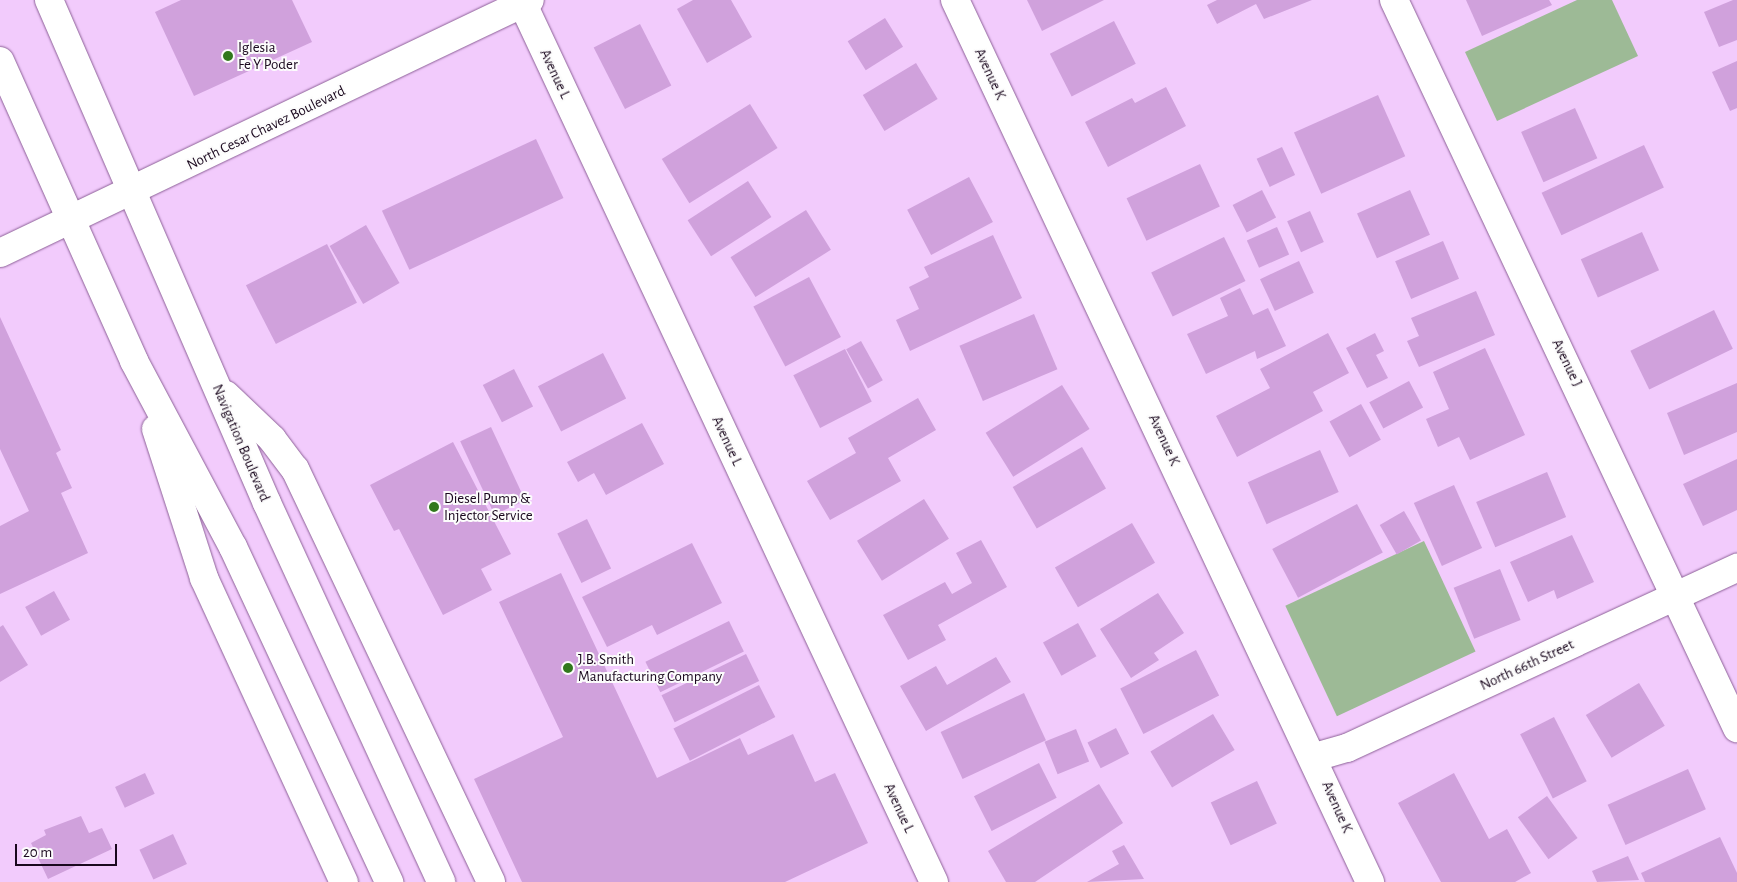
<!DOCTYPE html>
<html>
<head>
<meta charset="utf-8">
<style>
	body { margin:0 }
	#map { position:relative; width:1737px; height:882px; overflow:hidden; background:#f2cbfc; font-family:"Alegreya Sans",sans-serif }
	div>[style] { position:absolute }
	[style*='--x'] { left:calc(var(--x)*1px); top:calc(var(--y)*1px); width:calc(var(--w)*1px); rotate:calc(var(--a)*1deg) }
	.green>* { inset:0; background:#9dba96; transform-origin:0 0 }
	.building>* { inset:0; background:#d0a1dc; transform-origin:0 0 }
	.roads { filter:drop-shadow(0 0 1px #8c6097) drop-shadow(0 0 1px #8c6097) }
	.minor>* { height:28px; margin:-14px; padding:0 14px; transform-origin:14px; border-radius:14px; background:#fff }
	.tertiary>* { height:28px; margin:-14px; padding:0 14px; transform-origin:14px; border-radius:14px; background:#fff }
	.primary>* { height:28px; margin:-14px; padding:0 14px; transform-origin:14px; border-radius:14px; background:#fff }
	.dots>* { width:14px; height:14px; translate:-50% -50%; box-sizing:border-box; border:2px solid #fcfcfc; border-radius:50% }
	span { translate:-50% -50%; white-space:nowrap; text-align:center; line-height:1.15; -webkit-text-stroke:4px #fcfcfc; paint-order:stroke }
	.poi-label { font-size:15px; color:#1a081e }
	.left { translate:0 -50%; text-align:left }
	.street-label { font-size:15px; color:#1a081e }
	.scale { position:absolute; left:15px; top:844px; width:102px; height:22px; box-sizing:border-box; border:2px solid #1a081e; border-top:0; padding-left:6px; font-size:15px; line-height:18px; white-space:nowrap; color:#1a081e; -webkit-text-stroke:4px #fcfcfc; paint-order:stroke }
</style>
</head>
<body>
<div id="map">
	<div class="green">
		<i style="clip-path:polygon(1577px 0,1612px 0,1638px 56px,1497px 121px,1465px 52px)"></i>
		<i style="left:1424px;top:541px;width:122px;height:153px;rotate:65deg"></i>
	</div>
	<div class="building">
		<i style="clip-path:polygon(181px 0,292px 0,312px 42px,194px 96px,155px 12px)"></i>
		<i style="clip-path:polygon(693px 0,731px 0,752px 37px,707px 63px,677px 9px)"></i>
		<i style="clip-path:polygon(1027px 0,1104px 0,1042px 31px)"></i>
		<i style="clip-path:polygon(1217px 0,1312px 0,1264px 19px,1256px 4px,1217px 24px,1207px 5px)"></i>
		<i style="clip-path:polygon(1466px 0,1549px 0,1552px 5px,1482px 36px)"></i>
		<i style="clip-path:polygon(1733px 0,1737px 0,1737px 40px,1719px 47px,1704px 12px)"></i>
		<i style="left:885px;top:18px;width:34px;height:44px;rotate:58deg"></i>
		<i style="left:1114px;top:21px;width:48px;height:72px;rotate:63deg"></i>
		<i style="left:640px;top:24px;width:69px;height:52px;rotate:63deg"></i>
		<i style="clip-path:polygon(1737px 61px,1737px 108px,1730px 111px,1712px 72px)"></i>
		<i style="left:916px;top:63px;width:42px;height:62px;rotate:59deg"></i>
		<i style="clip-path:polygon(1166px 87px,1186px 126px,1108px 167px,1085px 122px,1132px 98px,1135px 103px)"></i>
		<i style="left:1378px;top:95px;width:67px;height:92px;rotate:66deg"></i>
		<i style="left:750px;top:104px;width:52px;height:104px;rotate:58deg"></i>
		<i style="left:1575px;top:108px;width:55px;height:59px;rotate:66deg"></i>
		<i style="left:536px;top:139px;width:65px;height:170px;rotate:65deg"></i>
		<i style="left:1644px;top:145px;width:47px;height:113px;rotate:65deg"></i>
		<i style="left:1282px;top:147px;width:31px;height:28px;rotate:65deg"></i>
		<i style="left:1200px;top:164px;width:47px;height:81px;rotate:65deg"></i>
		<i style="left:969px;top:177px;width:51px;height:70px;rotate:62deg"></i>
		<i style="left:748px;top:181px;width:43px;height:72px;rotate:57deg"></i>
		<i style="left:1262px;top:190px;width:31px;height:33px;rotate:63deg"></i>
		<i style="left:1410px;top:190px;width:49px;height:58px;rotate:66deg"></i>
		<i style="left:806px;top:210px;width:47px;height:89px;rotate:58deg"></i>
		<i style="left:1310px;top:211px;width:34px;height:25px;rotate:66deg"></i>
		<i style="left:366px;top:225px;width:67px;height:42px;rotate:60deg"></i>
		<i style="left:1277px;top:227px;width:30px;height:33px;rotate:66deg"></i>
		<i style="left:1642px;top:232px;width:42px;height:67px;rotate:66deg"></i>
		<i style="clip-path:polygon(993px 235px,1022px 298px,910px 351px,896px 320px,919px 309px,909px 287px,929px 277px,924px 267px)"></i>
		<i style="left:1224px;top:237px;width:49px;height:81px;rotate:64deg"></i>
		<i style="left:1443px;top:241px;width:41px;height:52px;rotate:67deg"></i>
		<i style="left:327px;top:244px;width:66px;height:91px;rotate:63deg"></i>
		<i style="left:1299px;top:261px;width:35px;height:43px;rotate:65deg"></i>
		<i style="left:809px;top:277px;width:68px;height:63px;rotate:62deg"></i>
		<i style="clip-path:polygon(1240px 288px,1253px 315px,1268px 308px,1286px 346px,1257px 359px,1255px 351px,1206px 374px,1187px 334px,1228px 316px,1220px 298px)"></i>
		<i style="clip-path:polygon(1476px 291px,1495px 335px,1419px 367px,1407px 341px,1419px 336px,1411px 318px)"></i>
		<i style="left:1714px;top:310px;width:43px;height:93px;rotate:64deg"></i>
		<i style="left:1034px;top:314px;width:60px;height:81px;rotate:67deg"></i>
		<i style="clip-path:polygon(0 317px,61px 450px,56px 453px,72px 488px,61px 493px,88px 553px,0 594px,0 526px,29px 511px,0 449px)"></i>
		<i style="clip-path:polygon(1328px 333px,1349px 373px,1313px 392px,1323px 411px,1237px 457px,1216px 416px,1270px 388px,1260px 369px)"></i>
		<i style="clip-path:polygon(1375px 333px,1384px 351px,1376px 355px,1388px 378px,1367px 388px,1346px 348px)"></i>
		<i style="left:861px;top:341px;width:45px;height:17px;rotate:61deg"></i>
		<i style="clip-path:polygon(1485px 348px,1525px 435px,1470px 460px,1459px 437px,1438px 447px,1426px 419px,1449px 409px,1433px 372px)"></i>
		<i style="left:845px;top:349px;width:59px;height:58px;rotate:63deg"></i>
		<i style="left:603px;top:353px;width:51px;height:73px;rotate:63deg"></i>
		<i style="left:514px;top:369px;width:42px;height:35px;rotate:63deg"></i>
		<i style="left:1409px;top:381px;width:30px;height:45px;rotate:62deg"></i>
		<i style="clip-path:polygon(1737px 383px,1737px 432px,1684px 455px,1667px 413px)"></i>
		<i style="left:1062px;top:385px;width:52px;height:90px;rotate:58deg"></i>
		<i style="clip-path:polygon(918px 398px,936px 430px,888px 458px,901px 481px,830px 520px,807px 481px,856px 453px,848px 438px)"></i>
		<i style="left:1361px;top:404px;width:41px;height:36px;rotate:61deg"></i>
		<i style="clip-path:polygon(642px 423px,664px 464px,606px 495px,594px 473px,578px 482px,567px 462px)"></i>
		<i style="left:491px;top:427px;width:81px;height:34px;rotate:65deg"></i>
		<i style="clip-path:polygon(453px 442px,511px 554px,481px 569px,492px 590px,443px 615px,399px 529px,394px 531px,370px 485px)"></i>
		<i style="left:1082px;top:447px;width:48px;height:80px;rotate:60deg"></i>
		<i style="left:1320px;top:450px;width:46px;height:79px;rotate:66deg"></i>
		<i style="clip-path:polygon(1737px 459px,1737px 510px,1703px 526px,1683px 484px)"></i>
		<i style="left:1547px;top:472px;width:49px;height:77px;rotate:67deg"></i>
		<i style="left:1454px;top:485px;width:69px;height:44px;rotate:66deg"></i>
		<i style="left:924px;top:499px;width:47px;height:79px;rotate:58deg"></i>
		<i style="left:1357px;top:504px;width:55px;height:96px;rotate:62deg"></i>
		<i style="left:1404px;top:511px;width:34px;height:28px;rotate:60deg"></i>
		<i style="left:587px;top:519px;width:55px;height:33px;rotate:64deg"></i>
		<i style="left:1132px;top:523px;width:46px;height:89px;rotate:60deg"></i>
		<i style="clip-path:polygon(1572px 535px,1594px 582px,1557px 599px,1554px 590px,1528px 602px,1510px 562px)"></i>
		<i style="clip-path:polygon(981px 540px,1007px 587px,938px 625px,946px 640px,908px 660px,883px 615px,945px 582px,952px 594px,972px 583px,956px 553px)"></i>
		<i style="clip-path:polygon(692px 543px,722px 603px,657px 635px,652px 625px,607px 647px,582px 597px)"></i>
		<i style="left:1500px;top:569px;width:55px;height:50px;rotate:68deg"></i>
		<i style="clip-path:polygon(561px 573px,657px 778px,740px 738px,748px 755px,793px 734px,815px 782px,835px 773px,868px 843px,785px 882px,522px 882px,474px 779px,563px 737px,499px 602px)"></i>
		<i style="left:54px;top:591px;width:33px;height:33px;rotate:61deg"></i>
		<i style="clip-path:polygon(1158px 593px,1184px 633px,1154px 653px,1159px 660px,1131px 678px,1100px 629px)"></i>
		<i style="left:729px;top:621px;width:34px;height:93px;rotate:64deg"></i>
		<i style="left:1078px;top:623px;width:38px;height:40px;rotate:61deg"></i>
		<i style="clip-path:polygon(3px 625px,28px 665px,0 682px,0 627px)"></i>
		<i style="left:1196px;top:650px;width:51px;height:85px;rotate:63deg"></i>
		<i style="left:746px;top:654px;width:30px;height:94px;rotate:64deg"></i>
		<i style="clip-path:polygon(996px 657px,1011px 682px,926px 731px,900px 686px,936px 666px,947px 685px)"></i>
		<i style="left:1639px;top:683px;width:50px;height:62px;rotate:59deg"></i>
		<i style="left:759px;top:685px;width:36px;height:96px;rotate:63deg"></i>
		<i style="left:1024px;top:693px;width:52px;height:92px;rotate:65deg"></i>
		<i style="left:1213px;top:714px;width:42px;height:73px;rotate:59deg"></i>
		<i style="left:1554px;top:717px;width:72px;height:38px;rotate:63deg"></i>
		<i style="left:1116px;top:728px;width:29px;height:32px;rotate:63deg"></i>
		<i style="left:1076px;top:729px;width:35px;height:34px;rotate:68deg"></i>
		<i style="left:1039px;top:763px;width:39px;height:73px;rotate:63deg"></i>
		<i style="left:1688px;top:769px;width:44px;height:88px;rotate:66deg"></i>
		<i style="left:145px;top:773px;width:23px;height:33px;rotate:65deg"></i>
		<i style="clip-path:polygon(1454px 773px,1489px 839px,1507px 829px,1531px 873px,1515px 882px,1441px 882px,1398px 803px)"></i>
		<i style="left:1257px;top:781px;width:47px;height:51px;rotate:65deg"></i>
		<i style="clip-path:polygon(1099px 784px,1123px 823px,1035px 882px,1006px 882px,988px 851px)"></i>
		<i style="left:1547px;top:796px;width:52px;height:36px;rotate:54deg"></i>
		<i style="clip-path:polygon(81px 816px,89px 833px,102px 828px,112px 849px,48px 879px,31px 843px,46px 835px,44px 830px)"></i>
		<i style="left:173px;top:834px;width:33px;height:37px;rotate:65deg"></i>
		<i style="clip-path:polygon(1720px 837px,1737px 873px,1737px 882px,1645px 882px,1641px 873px)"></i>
		<i style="clip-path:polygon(1124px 845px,1144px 879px,1087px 882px,1119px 864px,1112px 851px)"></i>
		<i style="clip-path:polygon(1628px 856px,1639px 880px,1597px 882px,1592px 871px)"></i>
	</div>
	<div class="roads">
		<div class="minor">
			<i style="--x:521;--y:0;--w:974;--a:64.91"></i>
			<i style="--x:955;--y:0;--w:975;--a:64.8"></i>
			<i style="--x:1394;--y:0;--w:805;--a:64.77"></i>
			<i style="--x:1315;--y:757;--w:33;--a:-16"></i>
			<i style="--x:1347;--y:748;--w:430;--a:-24.8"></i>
		</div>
		<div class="tertiary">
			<i style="--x:0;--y:253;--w:587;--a:-25.52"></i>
		</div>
		<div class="primary">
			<i style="--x:49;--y:0;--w:548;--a:66.57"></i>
			<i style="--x:267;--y:503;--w:417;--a:65.3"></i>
			<i style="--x:0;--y:61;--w:329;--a:65.9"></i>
			<i style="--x:134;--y:361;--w:211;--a:62"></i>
			<i style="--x:233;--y:547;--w:370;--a:65"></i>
			<i style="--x:226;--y:395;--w:64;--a:43.7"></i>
			<i style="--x:272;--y:439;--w:38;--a:53"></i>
			<i style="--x:295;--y:469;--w:457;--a:64.6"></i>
			<i style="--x:156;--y:429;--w:157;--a:72.1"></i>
			<i style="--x:204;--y:578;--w:335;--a:65.3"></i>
		</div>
	</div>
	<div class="dots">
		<i style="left:228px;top:56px;background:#31781c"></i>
		<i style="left:434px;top:507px;background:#31781c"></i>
		<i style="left:568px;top:668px;background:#31781c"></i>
	</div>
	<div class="poi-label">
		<span class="left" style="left:238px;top:56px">Iglesia<br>Fe Y Poder</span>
		<span class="left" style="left:444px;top:507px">Diesel Pump &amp;<br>Injector Service</span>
		<span class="left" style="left:578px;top:668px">J.B. Smith<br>Manufacturing Company</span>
	</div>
	<div class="street-label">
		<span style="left:555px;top:74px;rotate:65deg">Avenue L</span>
		<span style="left:990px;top:74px;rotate:65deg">Avenue K</span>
		<span style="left:266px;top:128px;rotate:-26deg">North Cesar Chavez Boulevard</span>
		<span style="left:1567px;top:363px;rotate:64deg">Avenue J</span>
		<span style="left:1164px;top:440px;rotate:65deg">Avenue K</span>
		<span style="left:727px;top:441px;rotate:65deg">Avenue L</span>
		<span style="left:241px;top:443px;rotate:67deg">Navigation Boulevard</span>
		<span style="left:1527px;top:665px;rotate:-25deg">North 66th Street</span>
		<span style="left:1337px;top:807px;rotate:66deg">Avenue K</span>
		<span style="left:899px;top:808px;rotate:65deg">Avenue L</span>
	</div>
	<div class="scale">20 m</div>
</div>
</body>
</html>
